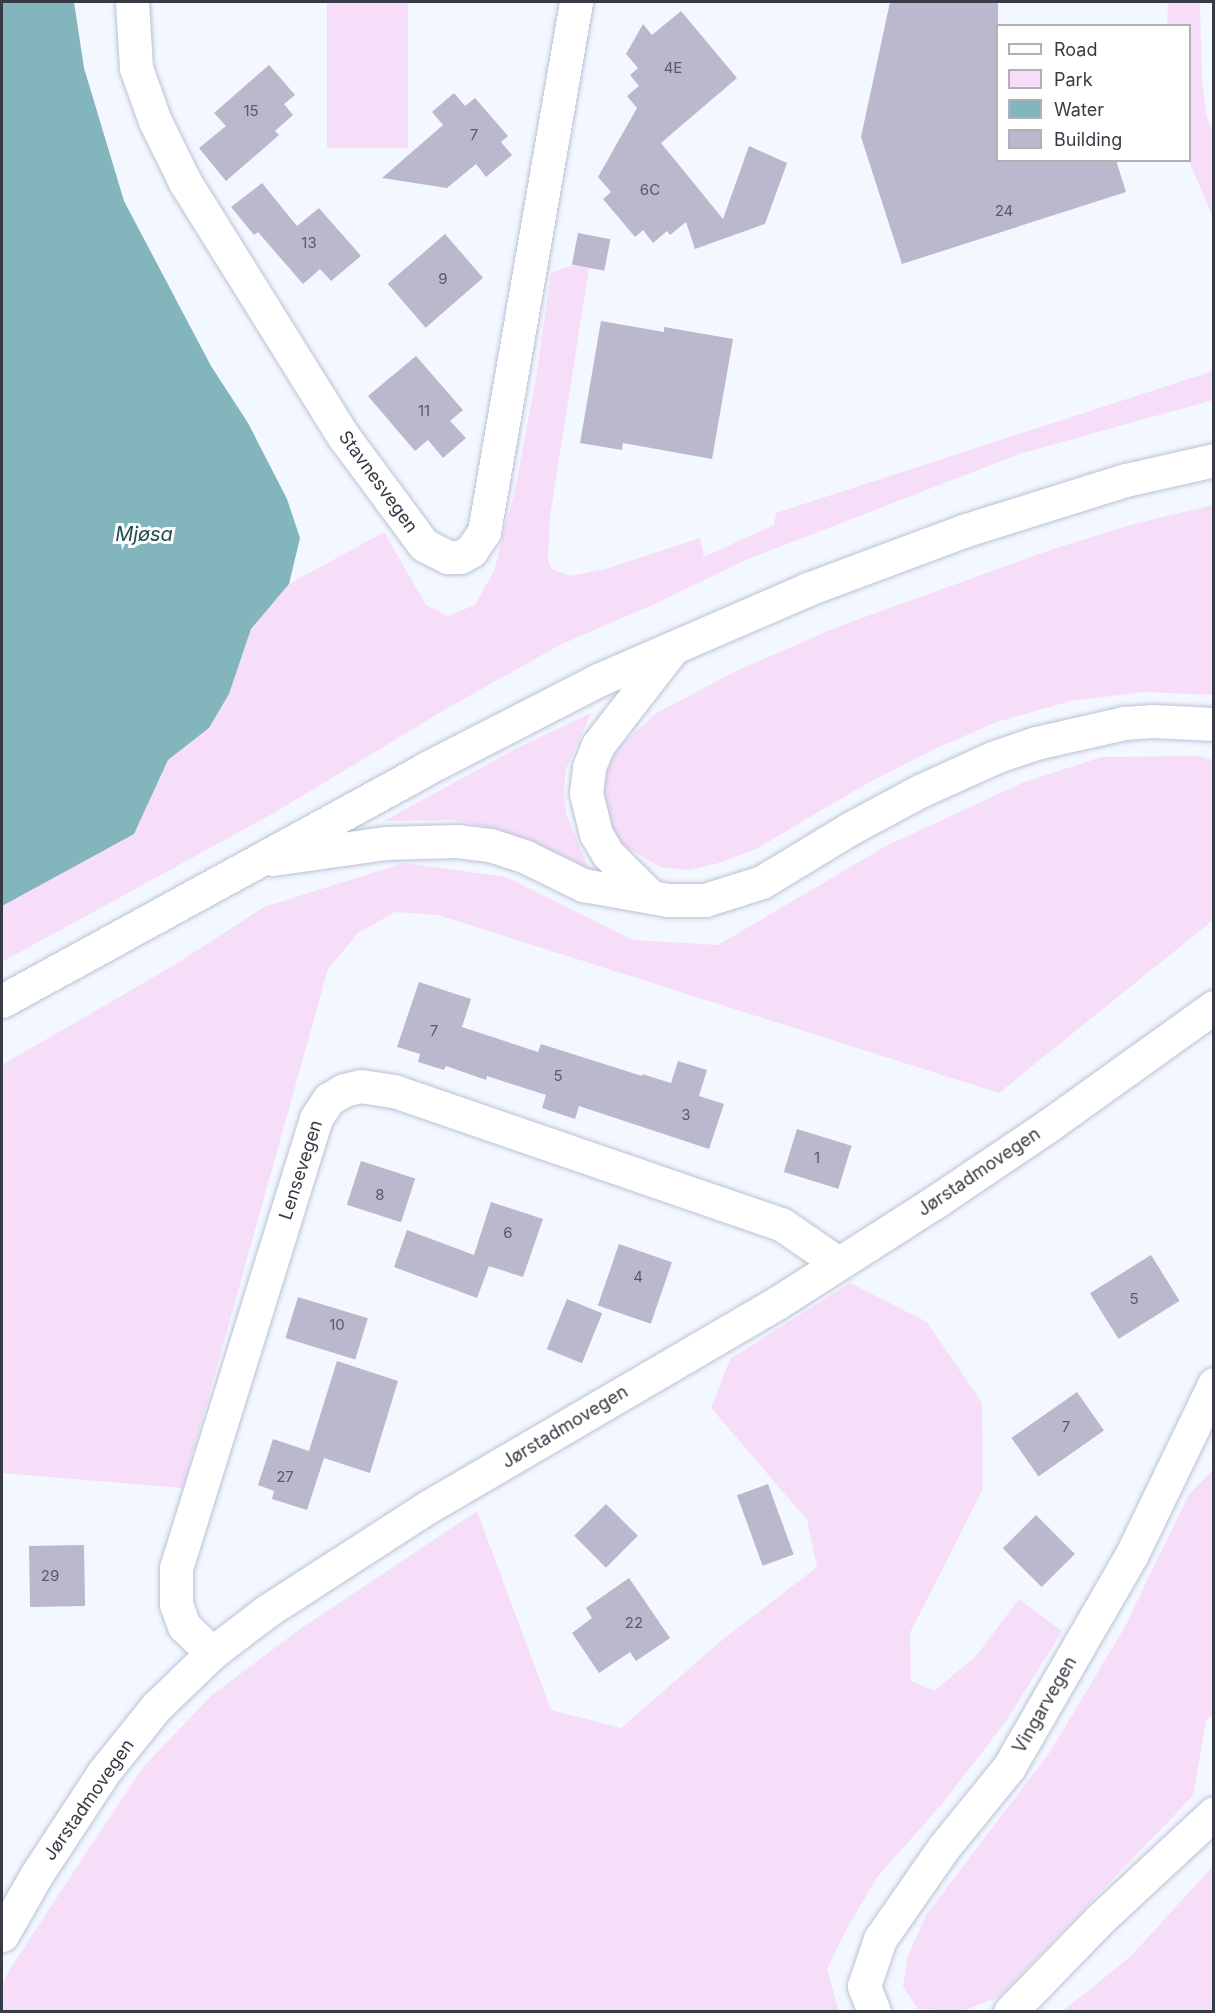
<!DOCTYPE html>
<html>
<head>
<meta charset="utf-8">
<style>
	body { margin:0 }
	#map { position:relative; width:1215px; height:2013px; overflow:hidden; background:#f3f7ff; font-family:Inter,sans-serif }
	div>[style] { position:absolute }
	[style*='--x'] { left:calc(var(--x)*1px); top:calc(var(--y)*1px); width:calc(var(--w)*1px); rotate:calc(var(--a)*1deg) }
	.green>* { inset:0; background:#f6def9; transform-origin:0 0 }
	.water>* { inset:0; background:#82b6bc }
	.building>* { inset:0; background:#bbb7cc; transform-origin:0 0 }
	.roads { filter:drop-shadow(0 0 2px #b9c2d5) drop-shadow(0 0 2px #b9c2d5) }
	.minor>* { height:33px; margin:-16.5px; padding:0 16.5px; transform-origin:16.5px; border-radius:16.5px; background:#fff }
	.major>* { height:33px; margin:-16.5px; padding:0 16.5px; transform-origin:16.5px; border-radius:16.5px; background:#fff }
	.highway>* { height:33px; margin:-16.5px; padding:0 16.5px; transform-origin:16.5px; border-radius:16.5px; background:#fff }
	span { translate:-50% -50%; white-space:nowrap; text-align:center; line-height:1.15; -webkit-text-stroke:6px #fff; paint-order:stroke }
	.number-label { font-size:15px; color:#585a65 }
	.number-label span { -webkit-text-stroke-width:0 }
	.street-label { font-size:18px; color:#373b43 }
	.water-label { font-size:20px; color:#1c4b50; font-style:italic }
	.frame { position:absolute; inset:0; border:3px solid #373b43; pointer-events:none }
	.legend { position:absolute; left:996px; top:24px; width:195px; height:138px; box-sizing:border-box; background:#fff; border:2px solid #afb1b4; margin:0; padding:8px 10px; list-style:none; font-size:18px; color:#373b43 }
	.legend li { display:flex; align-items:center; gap:12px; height:30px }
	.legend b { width:30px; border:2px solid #afb1b4 }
</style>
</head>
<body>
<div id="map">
	<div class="green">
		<i style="left:327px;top:2px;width:81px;height:146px"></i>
		<i style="clip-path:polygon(1168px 2px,1200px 2px,1202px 81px,1207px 117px,1213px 134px,1213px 218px,1189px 161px,1190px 26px,1167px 25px)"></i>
		<i style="clip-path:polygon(573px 265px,589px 268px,550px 517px,548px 560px,551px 569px,570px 576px,606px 569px,700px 538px,704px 557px,774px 525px,776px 513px,1213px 371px,1213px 400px,1019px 454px,741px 562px,657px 603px,560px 645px,446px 709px,274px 813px,2px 962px,2px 906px,134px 833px,168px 760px,209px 728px,229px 694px,251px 629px,289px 584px,384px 532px,426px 605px,448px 616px,475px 605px,494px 571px,515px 490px,536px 378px,551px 273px)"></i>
		<i style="clip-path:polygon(1213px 505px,1213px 695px,1144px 692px,1071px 701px,997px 722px,934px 749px,859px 788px,756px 849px,716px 864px,688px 870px,660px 867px,616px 841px,599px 797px,603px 775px,617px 749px,655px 714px,736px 671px,837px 627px,1053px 549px,1134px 524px)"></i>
		<i style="clip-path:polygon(591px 713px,566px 769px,564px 792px,566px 813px,589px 869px,537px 844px,493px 828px,452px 820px,384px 821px,517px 748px)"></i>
		<i style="clip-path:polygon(1197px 756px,1213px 760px,1213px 920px,999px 1093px,438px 915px,395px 912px,358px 933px,328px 969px,183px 1488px,2px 1473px,2px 1065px,176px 964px,264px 907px,404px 863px,506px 877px,633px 940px,718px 945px,886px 846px,1024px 782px,1102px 757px)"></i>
		<i style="clip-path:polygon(850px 1283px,927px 1322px,982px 1403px,983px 1489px,910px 1633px,911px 1681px,934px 1691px,976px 1656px,1019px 1599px,1062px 1631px,1007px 1720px,942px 1804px,878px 1876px,847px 1928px,827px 1969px,839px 2011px,2px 2011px,2px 1985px,11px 1967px,143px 1767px,212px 1695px,300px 1629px,477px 1511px,551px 1710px,621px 1728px,721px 1641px,817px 1567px,807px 1520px,711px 1408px,730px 1359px)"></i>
		<i style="clip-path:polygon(1213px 1470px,1213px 1714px,1206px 1721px,1193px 1796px,999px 1997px,963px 2011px,918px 2009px,903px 1987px,907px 1958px,926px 1915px,1050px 1752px,1123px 1630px,1189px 1494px)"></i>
		<i style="clip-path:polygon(1213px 1866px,1213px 2011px,1063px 2011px,1131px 1956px)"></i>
	</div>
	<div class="water">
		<i style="clip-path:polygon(2px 2px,74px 2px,84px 68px,124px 201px,211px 366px,248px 423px,287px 499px,300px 538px,289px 584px,251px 629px,229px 694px,209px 728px,168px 760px,134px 834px,2px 906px)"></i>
	</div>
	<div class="building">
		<i style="clip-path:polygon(890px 2px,998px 2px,998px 160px,1116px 160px,1126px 192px,902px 264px,861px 137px)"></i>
		<i style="clip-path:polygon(681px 11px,737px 78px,661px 143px,723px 219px,749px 146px,787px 163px,765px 224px,695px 249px,686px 222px,670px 235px,667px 231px,653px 243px,643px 230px,635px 237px,603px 199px,611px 192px,598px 177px,637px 108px,627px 96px,639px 86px,630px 75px,638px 68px,626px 54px,643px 24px,652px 35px)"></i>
		<i style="clip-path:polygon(269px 65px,295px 95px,284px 104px,293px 115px,275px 131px,279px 135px,226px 181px,199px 148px,226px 126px,214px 113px)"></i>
		<i style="clip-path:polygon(454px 93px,465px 106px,475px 98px,508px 136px,501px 142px,512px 155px,486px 177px,476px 164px,447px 188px,382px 178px,443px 125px,432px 112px)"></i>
		<i style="clip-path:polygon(262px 183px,297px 226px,319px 208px,361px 256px,331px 281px,320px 269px,303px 284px,258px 232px,254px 235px,231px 207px)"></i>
		<i style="left:578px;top:233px;width:33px;height:32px;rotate:11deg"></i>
		<i style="left:445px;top:234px;width:58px;height:76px;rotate:49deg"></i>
		<i style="clip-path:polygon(601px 321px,664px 332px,664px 327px,733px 339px,712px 459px,623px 443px,622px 450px,580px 443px)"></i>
		<i style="clip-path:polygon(416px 356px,463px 410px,450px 421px,466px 438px,443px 458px,428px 440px,415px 451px,368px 396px)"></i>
		<i style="clip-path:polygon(419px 982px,471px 999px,462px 1027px,538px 1052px,541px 1044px,642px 1076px,642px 1074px,671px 1083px,678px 1061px,707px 1070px,699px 1096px,724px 1104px,709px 1149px,579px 1106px,575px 1119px,542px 1108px,546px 1095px,487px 1076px,486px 1080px,446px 1066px,444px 1070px,418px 1062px,420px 1054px,397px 1047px)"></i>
		<i style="left:797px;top:1129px;width:57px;height:45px;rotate:17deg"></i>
		<i style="left:361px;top:1161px;width:57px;height:46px;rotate:18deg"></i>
		<i style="clip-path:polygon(491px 1202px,543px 1219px,523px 1277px,489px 1266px,477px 1298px,394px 1267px,407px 1230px,474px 1255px)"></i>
		<i style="left:619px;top:1244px;width:56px;height:65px;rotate:19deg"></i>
		<i style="left:1151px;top:1255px;width:54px;height:72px;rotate:58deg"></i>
		<i style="left:298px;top:1297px;width:73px;height:43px;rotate:17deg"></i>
		<i style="left:567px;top:1299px;width:38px;height:54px;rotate:22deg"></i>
		<i style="clip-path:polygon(337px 1361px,398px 1381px,370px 1473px,324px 1458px,307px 1510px,272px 1499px,274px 1491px,258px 1485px,273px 1439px,309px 1451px)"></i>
		<i style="left:1077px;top:1392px;width:47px;height:80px;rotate:55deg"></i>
		<i style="left:768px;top:1484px;width:75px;height:33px;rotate:70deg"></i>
		<i style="left:606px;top:1504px;width:45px;height:45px;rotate:45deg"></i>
		<i style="left:1036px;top:1515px;width:55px;height:47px;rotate:45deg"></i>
		<i style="left:84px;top:1545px;width:61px;height:55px;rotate:89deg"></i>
		<i style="clip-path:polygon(629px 1578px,670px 1638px,636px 1661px,630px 1652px,599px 1673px,572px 1633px,592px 1618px,586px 1608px)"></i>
	</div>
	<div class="roads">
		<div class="minor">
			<i style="--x:132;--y:2;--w:66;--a:86.5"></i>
			<i style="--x:136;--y:68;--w:56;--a:70.3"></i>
			<i style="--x:155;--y:121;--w:68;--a:63.8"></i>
			<i style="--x:185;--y:182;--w:301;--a:58.1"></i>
			<i style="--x:344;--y:437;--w:134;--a:53.5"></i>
			<i style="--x:424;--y:545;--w:27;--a:27"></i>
			<i style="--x:448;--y:557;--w:12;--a:0"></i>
			<i style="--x:460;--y:557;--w:13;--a:-29"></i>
			<i style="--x:471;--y:551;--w:23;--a:-56"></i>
			<i style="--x:484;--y:532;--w:538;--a:-80.15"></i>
			<i style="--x:212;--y:1653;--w:39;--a:-136"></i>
			<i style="--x:184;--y:1626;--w:23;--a:-110"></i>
			<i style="--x:176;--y:1604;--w:36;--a:-90"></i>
			<i style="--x:176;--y:1568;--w:471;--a:-72.7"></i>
			<i style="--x:316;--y:1118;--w:23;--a:-56"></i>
			<i style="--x:329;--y:1099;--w:17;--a:-31"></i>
			<i style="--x:344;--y:1090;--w:17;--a:-13"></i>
			<i style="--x:361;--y:1086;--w:33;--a:9"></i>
			<i style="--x:394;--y:1091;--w:409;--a:19"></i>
			<i style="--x:781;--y:1224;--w:69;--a:34.4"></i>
			<i style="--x:874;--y:2012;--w:28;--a:-111"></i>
			<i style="--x:864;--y:1986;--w:50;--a:-71.2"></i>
			<i style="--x:880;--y:1939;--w:112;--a:-55.2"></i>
			<i style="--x:944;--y:1847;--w:103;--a:-50.9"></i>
			<i style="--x:1009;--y:1767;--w:244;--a:-60"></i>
			<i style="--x:1131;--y:1556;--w:191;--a:-64.2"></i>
			<i style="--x:1010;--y:2012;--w:128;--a:-45.9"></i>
			<i style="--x:1099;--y:1920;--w:157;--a:-42.9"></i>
		</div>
		<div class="major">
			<i style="--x:2;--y:1935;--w:70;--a:-60.2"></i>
			<i style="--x:37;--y:1874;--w:121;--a:-56.8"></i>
			<i style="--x:103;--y:1773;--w:85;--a:-51.2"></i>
			<i style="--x:156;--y:1707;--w:78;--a:-44"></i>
			<i style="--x:212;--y:1653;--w:69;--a:-37.4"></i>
			<i style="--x:267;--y:1611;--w:192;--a:-32.9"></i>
			<i style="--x:428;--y:1507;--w:404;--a:-30.3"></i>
			<i style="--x:777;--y:1303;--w:188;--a:-32.6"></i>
			<i style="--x:935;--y:1202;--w:138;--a:-34"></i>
			<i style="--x:1049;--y:1125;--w:203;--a:-35.6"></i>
		</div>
		<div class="highway">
			<i style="--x:273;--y:859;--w:114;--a:-8.1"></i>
			<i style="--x:386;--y:843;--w:71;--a:-1.6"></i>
			<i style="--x:457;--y:841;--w:33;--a:7"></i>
			<i style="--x:490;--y:845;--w:38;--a:18"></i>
			<i style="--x:526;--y:857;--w:64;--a:26.2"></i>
			<i style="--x:583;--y:885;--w:86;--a:10"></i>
			<i style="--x:668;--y:900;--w:37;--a:0"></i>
			<i style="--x:705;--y:900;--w:60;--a:-17.5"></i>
			<i style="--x:762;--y:882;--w:102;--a:-31.3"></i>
			<i style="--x:849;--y:829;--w:81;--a:-28.2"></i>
			<i style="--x:920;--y:791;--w:82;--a:-24.4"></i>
			<i style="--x:995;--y:757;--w:43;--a:-18.9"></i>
			<i style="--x:1036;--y:743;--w:90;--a:-12.8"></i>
			<i style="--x:1124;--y:723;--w:27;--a:-4"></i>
			<i style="--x:1151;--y:721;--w:63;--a:2.7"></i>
			<i style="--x:651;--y:897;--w:61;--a:-135"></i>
			<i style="--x:608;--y:854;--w:23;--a:-121"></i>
			<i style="--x:596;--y:834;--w:42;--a:-103.7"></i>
			<i style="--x:586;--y:793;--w:26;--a:-83"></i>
			<i style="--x:589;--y:767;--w:24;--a:-68"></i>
			<i style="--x:598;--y:745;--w:123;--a:-52.3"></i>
			<i style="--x:2;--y:1001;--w:482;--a:-28.7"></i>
			<i style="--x:425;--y:769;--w:195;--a:-27.2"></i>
			<i style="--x:598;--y:680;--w:229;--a:-23.4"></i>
			<i style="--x:808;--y:589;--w:165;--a:-20.5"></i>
			<i style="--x:963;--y:531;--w:171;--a:-17.4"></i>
			<i style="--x:1126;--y:480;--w:90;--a:-12.8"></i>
		</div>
	</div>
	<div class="number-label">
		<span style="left:673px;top:68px">4E</span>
		<span style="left:251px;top:111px">15</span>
		<span style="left:474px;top:135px">7</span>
		<span style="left:650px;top:190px">6C</span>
		<span style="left:1004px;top:211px">24</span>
		<span style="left:309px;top:243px">13</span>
		<span style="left:443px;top:279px">9</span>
		<span style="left:424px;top:411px">11</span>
		<span style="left:434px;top:1031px">7</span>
		<span style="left:558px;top:1076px">5</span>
		<span style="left:686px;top:1115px">3</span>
		<span style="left:817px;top:1158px">1</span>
		<span style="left:380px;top:1195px">8</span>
		<span style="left:508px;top:1233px">6</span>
		<span style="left:638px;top:1277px">4</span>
		<span style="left:1134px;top:1299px">5</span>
		<span style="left:337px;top:1325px">10</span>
		<span style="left:1066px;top:1427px">7</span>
		<span style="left:285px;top:1477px">27</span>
		<span style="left:50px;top:1576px">29</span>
		<span style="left:634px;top:1623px">22</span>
	</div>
	<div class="street-label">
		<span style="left:378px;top:482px;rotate:54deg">Stavnesvegen</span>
		<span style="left:301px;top:1170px;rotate:-72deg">Lensevegen</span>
		<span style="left:979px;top:1172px;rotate:-34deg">Jørstadmovegen</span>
		<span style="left:565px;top:1427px;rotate:-31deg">Jørstadmovegen</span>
		<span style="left:1045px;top:1705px;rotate:-60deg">Vingarvegen</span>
		<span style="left:89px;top:1800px;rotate:-55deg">Jørstadmovegen</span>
	</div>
	<div class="water-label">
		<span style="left:144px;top:534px">Mjøsa</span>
	</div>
	<div class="frame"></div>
	<ul class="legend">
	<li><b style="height:8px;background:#fff"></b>Road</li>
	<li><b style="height:16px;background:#f6def9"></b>Park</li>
	<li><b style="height:16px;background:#82b6bc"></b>Water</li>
	<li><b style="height:16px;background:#bbb7cc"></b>Building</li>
	</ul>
</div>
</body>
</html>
